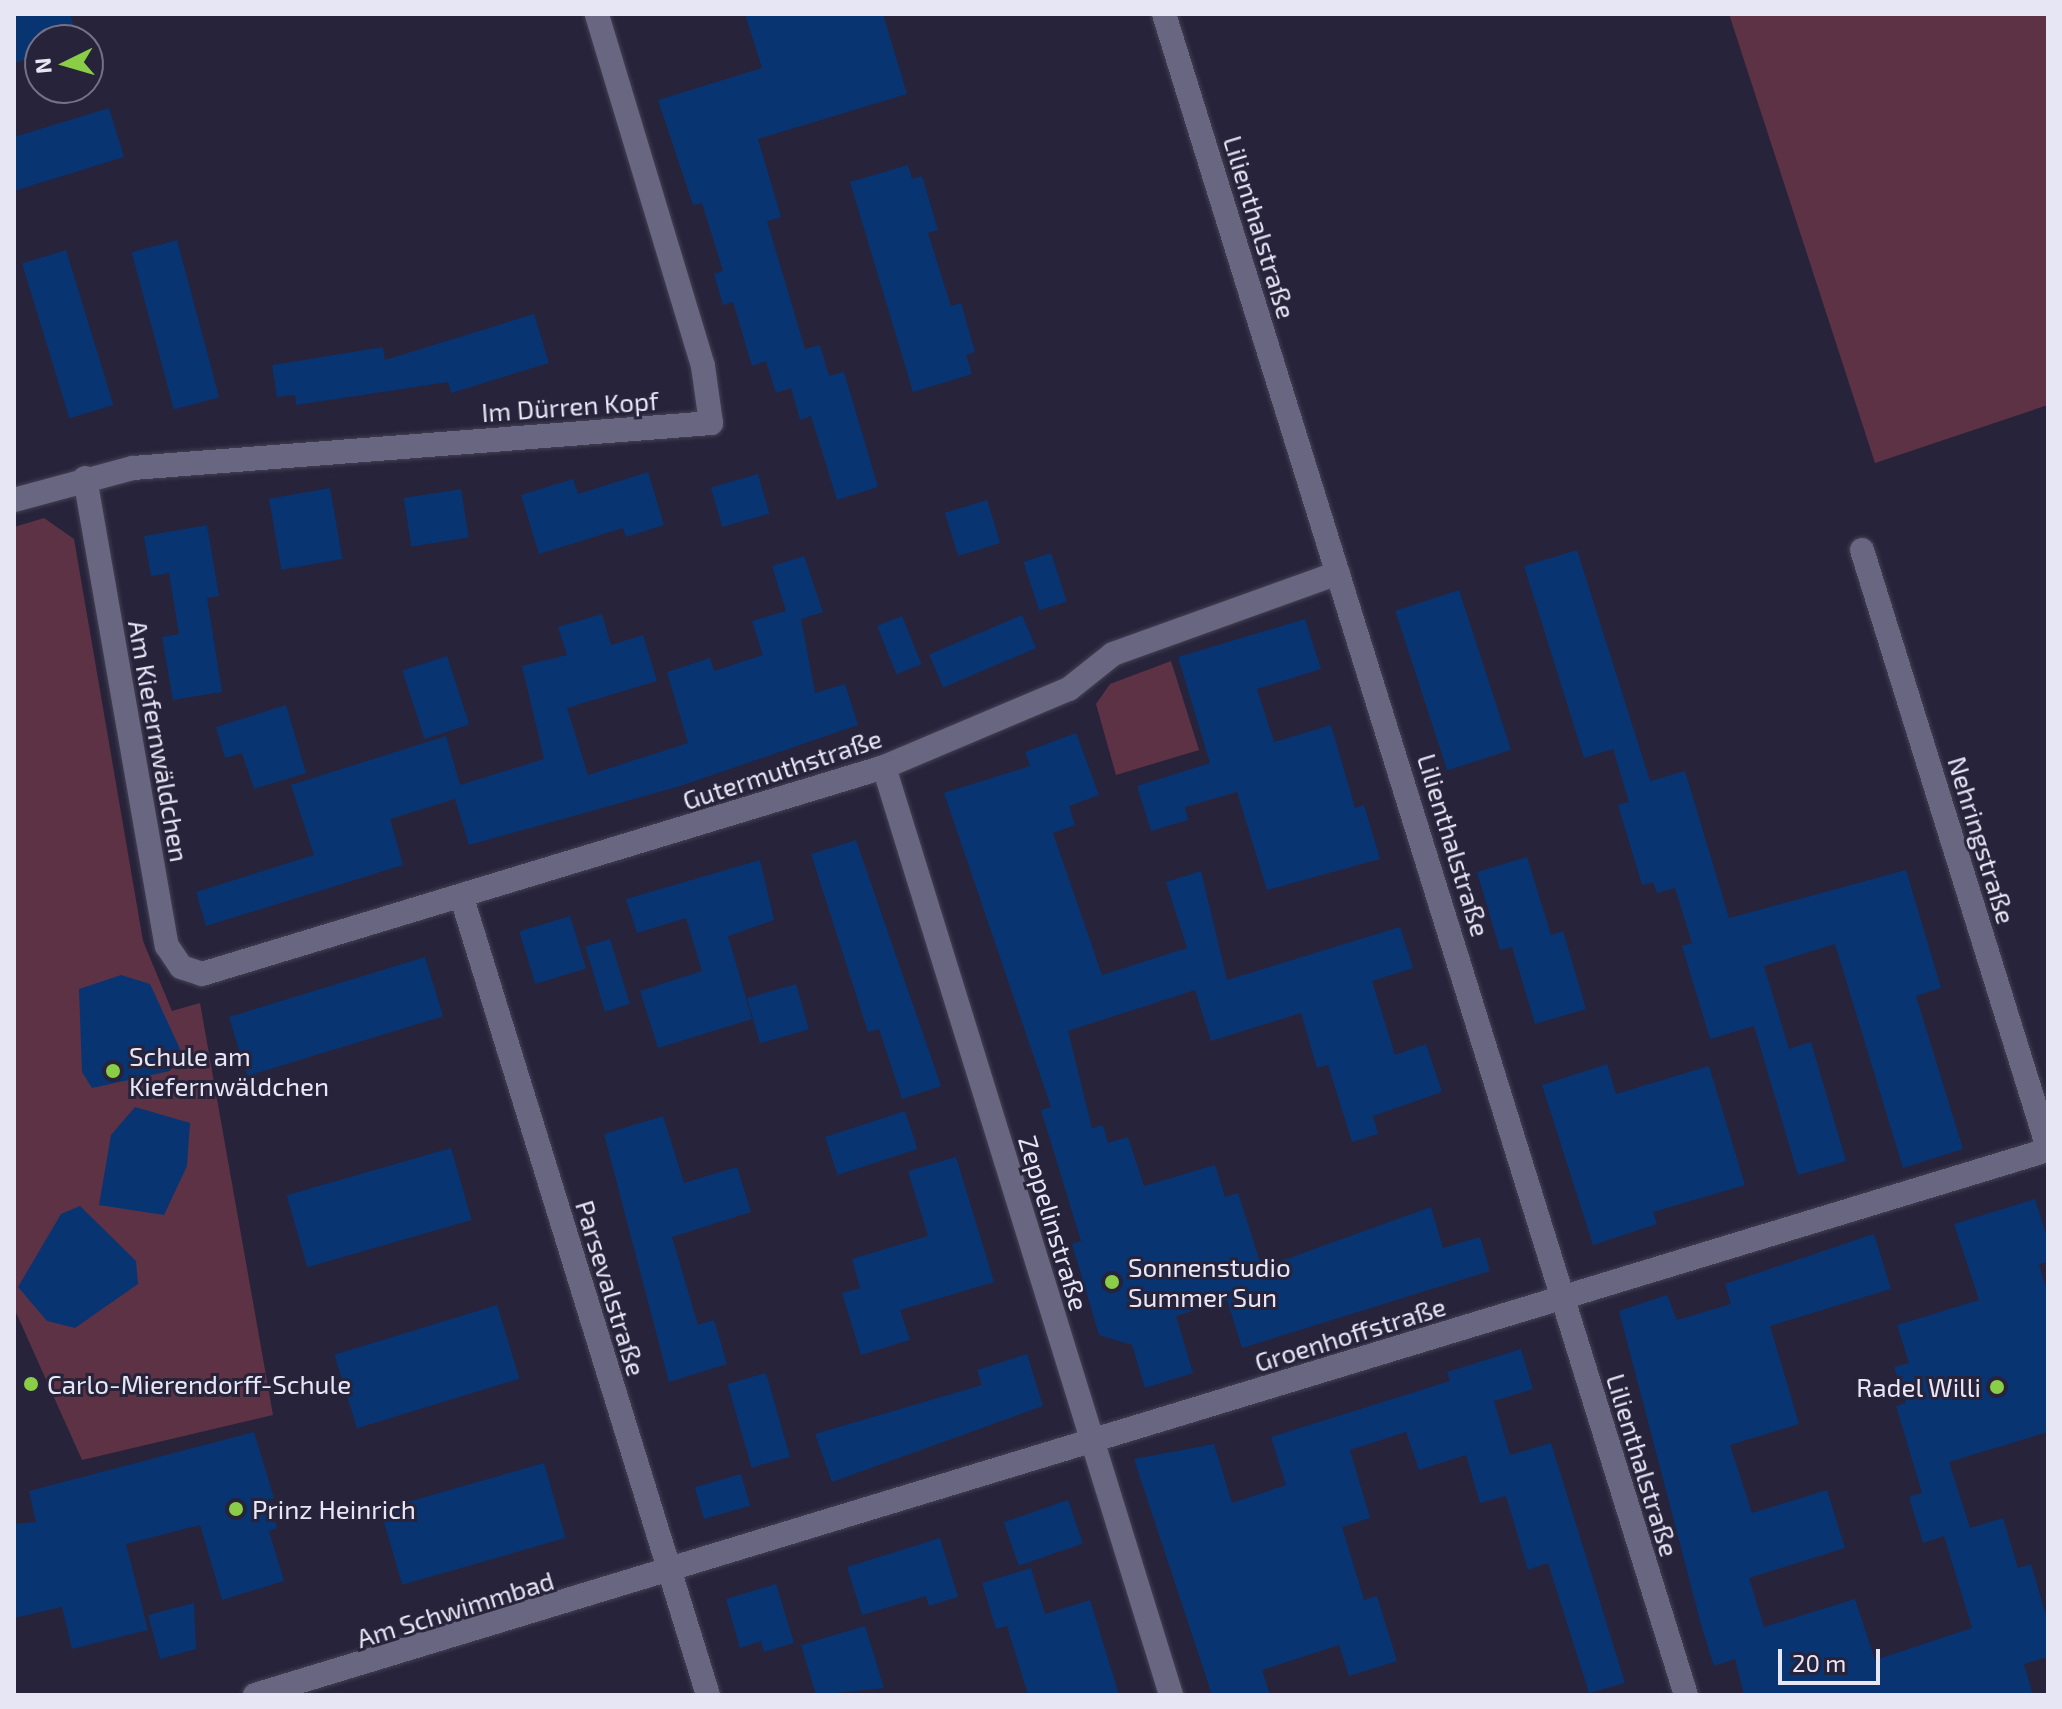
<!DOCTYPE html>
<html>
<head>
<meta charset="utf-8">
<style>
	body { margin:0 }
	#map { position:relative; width:2062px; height:1709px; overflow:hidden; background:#27233a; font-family:"Exo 2",sans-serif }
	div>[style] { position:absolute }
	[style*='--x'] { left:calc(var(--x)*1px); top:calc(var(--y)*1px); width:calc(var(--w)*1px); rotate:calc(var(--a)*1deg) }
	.green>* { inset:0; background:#5e3245 }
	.building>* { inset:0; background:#083471; transform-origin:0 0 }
	.roads { filter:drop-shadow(0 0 2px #444054) drop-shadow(0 0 2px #444054) }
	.street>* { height:24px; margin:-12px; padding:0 12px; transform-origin:12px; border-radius:12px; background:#696681 }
	.dots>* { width:22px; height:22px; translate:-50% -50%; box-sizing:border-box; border:4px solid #27233a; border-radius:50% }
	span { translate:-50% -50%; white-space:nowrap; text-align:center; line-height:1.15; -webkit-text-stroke:6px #27233a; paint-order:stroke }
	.street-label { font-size:26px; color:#e7e6f5 }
	.poi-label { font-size:26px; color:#e7e6f5 }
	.left { translate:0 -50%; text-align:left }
	.right { translate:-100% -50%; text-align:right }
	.frame { position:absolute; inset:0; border:16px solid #e7e6f5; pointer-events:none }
	.north { position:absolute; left:24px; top:24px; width:80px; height:80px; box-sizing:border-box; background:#27233a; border:2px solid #747185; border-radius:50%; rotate:265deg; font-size:22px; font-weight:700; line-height:32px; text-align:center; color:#e7e6f5 }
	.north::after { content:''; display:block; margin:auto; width:28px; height:36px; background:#8ace47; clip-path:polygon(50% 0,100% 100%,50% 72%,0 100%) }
	.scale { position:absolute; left:1778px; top:1649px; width:102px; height:36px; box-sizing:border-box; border:4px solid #e7e6f5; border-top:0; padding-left:10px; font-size:24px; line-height:28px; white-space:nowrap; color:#e7e6f5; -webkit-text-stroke:6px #27233a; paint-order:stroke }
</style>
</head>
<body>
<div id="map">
	<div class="green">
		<i style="clip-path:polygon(1729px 14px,2048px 14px,2048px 405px,1875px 463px)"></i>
		<i style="clip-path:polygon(44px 518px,74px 539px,143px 941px,172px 1011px,200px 1003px,273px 1415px,82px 1460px,14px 1308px,14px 527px)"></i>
		<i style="clip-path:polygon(1171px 661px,1199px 750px,1116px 775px,1096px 704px,1110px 684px)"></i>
	</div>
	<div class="building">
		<i style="clip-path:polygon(14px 14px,70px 14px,78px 40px,40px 40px,40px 55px,14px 63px)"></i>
		<i style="clip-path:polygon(745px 14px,883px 14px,907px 94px,758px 139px,781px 217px,767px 221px,805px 349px,820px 345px,829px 376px,844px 372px,878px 487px,837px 500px,811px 416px,800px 420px,791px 388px,776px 393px,766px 361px,752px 366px,733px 302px,723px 305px,714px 274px,723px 271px,702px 203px,693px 205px,658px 100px,762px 68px)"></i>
		<i style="clip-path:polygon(109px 108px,124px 157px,14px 191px,14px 137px)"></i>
		<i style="clip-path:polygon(908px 165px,912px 179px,922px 176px,938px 230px,928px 233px,938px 265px,951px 306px,961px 303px,975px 352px,966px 355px,972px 374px,913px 392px,850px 182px)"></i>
		<i style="left:177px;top:240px;width:163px;height:47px;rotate:75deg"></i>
		<i style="left:66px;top:250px;width:162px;height:46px;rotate:73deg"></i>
		<i style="clip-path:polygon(534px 314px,549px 363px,451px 393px,448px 382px,296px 405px,295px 395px,277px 397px,272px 365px,383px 347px,385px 360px)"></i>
		<i style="clip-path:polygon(648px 472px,664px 525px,626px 537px,623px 528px,539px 554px,521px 495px,573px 479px,578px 494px)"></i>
		<i style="left:758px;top:474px;width:41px;height:49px;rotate:74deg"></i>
		<i style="left:330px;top:488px;width:72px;height:62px;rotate:80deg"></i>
		<i style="left:461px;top:489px;width:49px;height:58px;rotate:81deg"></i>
		<i style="left:987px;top:500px;width:45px;height:44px;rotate:73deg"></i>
		<i style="clip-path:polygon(207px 525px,219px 596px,207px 598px,222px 692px,173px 700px,162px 637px,179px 634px,169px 573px,151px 576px,144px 536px)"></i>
		<i style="clip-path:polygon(1577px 550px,1650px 781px,1685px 771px,1729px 918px,1906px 870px,1941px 988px,1916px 996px,1963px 1149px,1903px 1168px,1835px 944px,1764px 966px,1789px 1049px,1811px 1042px,1846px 1161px,1798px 1175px,1754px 1026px,1710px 1039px,1682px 946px,1692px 943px,1675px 888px,1657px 893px,1653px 882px,1642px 885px,1618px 805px,1629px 802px,1613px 749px,1584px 758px,1524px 566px)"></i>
		<i style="left:1051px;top:553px;width:51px;height:29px;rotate:72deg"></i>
		<i style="clip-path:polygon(804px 556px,823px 612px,801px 619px,815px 693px,845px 684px,858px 725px,677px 787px,469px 845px,455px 799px,390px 819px,403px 865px,206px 926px,196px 892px,314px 855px,291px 785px,446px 736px,460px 785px,544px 759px,522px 666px,567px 655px,558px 627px,602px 614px,611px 645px,643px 635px,657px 681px,567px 708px,588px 775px,688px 743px,667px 672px,710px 658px,714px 671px,763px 655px,752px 621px,786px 611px,772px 566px)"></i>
		<i style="left:1459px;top:590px;width:168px;height:67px;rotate:72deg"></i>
		<i style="left:1022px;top:615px;width:36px;height:101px;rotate:67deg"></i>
		<i style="left:902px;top:616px;width:52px;height:27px;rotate:68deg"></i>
		<i style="clip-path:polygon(1305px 619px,1321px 669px,1257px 689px,1274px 742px,1331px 725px,1355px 808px,1364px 805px,1380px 859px,1267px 890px,1237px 792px,1185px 807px,1188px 820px,1151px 831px,1137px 786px,1210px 763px,1178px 657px)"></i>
		<i style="left:447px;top:656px;width:72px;height:47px;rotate:72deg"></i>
		<i style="clip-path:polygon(286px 705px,306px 773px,254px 789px,242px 753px,225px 758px,216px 727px)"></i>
		<i style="clip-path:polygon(1076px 733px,1099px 795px,1069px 806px,1075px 825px,1053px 833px,1102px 975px,1187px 948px,1166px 882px,1201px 871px,1227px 980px,1400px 927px,1413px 968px,1372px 981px,1395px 1055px,1426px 1044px,1442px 1092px,1373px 1116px,1378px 1134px,1352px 1142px,1328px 1065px,1317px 1068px,1301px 1013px,1211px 1041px,1195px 990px,1068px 1031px,1092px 1128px,1103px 1125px,1108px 1143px,1128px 1137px,1144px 1186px,1215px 1165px,1225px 1197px,1238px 1193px,1262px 1268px,1431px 1207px,1443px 1248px,1480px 1237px,1490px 1271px,1242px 1348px,1227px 1300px,1176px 1316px,1193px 1373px,1145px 1388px,1132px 1345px,1099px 1335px,1072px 1244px,1081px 1241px,1041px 1110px,1051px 1107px,944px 793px,1030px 766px,1025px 752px)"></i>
		<i style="clip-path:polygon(856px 840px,941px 1086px,902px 1099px,879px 1029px,868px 1032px,811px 854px)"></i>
		<i style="clip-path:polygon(1527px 857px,1551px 935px,1563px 931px,1586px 1009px,1535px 1024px,1512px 947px,1500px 950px,1477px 872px)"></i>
		<i style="clip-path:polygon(760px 860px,774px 920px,728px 936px,752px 1019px,658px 1048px,640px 991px,702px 971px,686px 918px,637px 933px,626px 899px)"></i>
		<i style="left:570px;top:916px;width:55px;height:53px;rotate:73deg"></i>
		<i style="left:610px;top:939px;width:68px;height:26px;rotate:73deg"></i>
		<i style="left:425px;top:957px;width:62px;height:205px;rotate:73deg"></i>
		<i style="clip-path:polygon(121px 975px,150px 984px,180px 1049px,170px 1071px,92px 1088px,82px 1072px,79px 989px)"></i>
		<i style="left:796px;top:984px;width:47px;height:51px;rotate:74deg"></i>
		<i style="clip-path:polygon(1607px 1064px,1616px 1094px,1709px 1066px,1745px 1185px,1653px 1212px,1657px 1224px,1593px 1245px,1542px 1085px)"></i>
		<i style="clip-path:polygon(135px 1107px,190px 1123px,187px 1166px,164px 1215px,99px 1205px,111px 1135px)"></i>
		<i style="left:905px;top:1111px;width:40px;height:84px;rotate:72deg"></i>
		<i style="clip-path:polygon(663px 1116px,684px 1183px,737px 1167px,751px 1212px,672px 1237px,698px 1325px,714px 1320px,727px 1364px,669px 1382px,604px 1134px)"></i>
		<i style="left:451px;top:1148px;width:75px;height:171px;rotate:74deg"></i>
		<i style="clip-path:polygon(956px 1157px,994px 1282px,900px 1310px,910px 1340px,861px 1355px,842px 1293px,860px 1288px,852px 1259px,928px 1236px,908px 1171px)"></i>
		<i style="clip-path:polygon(2035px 1199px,2048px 1240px,2048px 1262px,2039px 1264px,2048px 1294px,2048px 1432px,1949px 1462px,1970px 1528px,2003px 1518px,2018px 1568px,2031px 1564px,2048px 1622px,2048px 1657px,2024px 1664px,2033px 1695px,1744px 1695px,1735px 1659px,1714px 1666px,1702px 1628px,1619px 1311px,1667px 1295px,1677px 1320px,1731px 1304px,1725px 1284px,1874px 1234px,1891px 1289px,1770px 1326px,1799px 1424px,1730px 1445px,1752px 1513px,1827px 1490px,1845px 1548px,1749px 1578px,1764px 1627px,1855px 1599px,1875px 1660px,1972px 1628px,1944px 1536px,1923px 1543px,1909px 1497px,1922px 1493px,1896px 1406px,1906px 1403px,1894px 1367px,1909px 1363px,1897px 1325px,1979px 1300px,1954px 1224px)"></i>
		<i style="clip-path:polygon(80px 1206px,136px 1261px,138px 1284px,75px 1328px,47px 1321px,18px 1287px,61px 1214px)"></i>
		<i style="left:497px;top:1305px;width:77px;height:170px;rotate:73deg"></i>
		<i style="clip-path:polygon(1521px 1349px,1533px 1389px,1494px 1401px,1510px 1455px,1551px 1443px,1625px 1683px,1589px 1693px,1548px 1563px,1528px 1570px,1506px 1496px,1480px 1503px,1466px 1455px,1419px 1470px,1406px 1432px,1350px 1450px,1370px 1518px,1342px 1527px,1364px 1600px,1377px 1596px,1397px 1661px,1349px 1676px,1339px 1645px,1262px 1670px,1270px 1695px,1212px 1695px,1134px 1459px,1214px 1444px,1232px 1503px,1286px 1485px,1271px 1437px,1450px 1381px,1447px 1372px)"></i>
		<i style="clip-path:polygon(1027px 1354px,1043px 1406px,832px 1482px,815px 1434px,982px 1385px,977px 1370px)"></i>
		<i style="left:766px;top:1373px;width:87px;height:40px;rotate:74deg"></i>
		<i style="clip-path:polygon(254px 1432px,274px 1498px,268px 1499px,277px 1528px,269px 1531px,284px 1581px,222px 1600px,200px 1525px,126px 1544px,148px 1630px,72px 1649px,62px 1607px,14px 1618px,14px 1524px,36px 1522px,29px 1491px)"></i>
		<i style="left:544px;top:1463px;width:78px;height:170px;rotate:74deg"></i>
		<i style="left:741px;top:1474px;width:33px;height:48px;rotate:74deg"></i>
		<i style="left:1068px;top:1500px;width:46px;height:68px;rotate:71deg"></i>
		<i style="clip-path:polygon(940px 1538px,958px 1597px,929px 1606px,926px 1596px,862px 1615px,847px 1567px)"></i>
		<i style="clip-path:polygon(1031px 1568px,1045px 1614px,1090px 1600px,1119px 1695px,1028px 1695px,1007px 1626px,996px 1629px,982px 1583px)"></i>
		<i style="clip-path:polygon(776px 1584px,794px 1643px,764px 1652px,761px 1641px,740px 1648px,726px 1599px)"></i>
		<i style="clip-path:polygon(194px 1603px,196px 1649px,160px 1659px,148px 1615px)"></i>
		<i style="clip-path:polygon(865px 1626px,884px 1688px,816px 1695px,801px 1645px)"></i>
	</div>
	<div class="roads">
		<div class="street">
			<i style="--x:1164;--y:14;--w:1760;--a:72.75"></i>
			<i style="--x:85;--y:478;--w:475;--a:80.1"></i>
			<i style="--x:167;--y:946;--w:25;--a:56"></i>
			<i style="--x:181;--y:967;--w:22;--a:18"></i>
			<i style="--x:202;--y:974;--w:713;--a:-16.88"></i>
			<i style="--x:884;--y:767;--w:201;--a:-22.9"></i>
			<i style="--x:1069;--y:689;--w:56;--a:-38.5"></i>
			<i style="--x:1113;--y:654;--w:239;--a:-19.8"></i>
			<i style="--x:14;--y:500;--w:123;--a:-15.1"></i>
			<i style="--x:133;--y:468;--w:580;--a:-4.45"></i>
			<i style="--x:711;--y:423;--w:58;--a:-98"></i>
			<i style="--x:703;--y:366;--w:368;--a:-106.8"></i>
			<i style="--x:1862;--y:550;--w:626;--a:72.72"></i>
			<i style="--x:884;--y:767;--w:971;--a:72.81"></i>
			<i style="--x:462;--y:898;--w:834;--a:72.85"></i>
			<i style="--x:255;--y:1695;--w:1874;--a:-16.91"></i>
		</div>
	</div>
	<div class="dots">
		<i style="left:113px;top:1071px;background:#8ace47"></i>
		<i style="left:1112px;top:1282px;background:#8ace47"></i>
		<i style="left:31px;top:1384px;background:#8ace47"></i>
		<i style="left:1997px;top:1387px;background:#8ace47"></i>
		<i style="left:236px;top:1509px;background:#8ace47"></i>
	</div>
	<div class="street-label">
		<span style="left:1260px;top:227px;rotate:73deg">Lilienthalstraße</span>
		<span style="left:570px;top:406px;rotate:-4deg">Im Dürren Kopf</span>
		<span style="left:159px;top:741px;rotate:80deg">Am Kiefernwäldchen</span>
		<span style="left:782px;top:769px;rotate:-18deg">Gutermuthstraße</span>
		<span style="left:1982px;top:840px;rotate:73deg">Nehringstraße</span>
		<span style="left:1454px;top:845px;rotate:73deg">Lilienthalstraße</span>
		<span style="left:1054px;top:1223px;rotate:73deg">Zeppelinstraße</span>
		<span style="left:611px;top:1288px;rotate:73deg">Parsevalstraße</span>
		<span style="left:1350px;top:1334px;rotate:-17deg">Groenhoffstraße</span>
		<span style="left:1643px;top:1465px;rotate:73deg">Lilienthalstraße</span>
		<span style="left:455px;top:1609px;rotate:-17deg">Am Schwimmbad</span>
	</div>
	<div class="poi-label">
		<span class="left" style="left:129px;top:1071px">Schule am<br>Kiefernwäldchen</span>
		<span class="left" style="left:1128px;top:1282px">Sonnenstudio<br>Summer Sun</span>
		<span class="left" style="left:47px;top:1384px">Carlo-Mierendorff-Schule</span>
		<span class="right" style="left:1981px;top:1387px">Radel Willi</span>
		<span class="left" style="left:252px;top:1509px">Prinz Heinrich</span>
	</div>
	<div class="frame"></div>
	<div class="north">N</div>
	<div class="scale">20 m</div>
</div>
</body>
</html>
